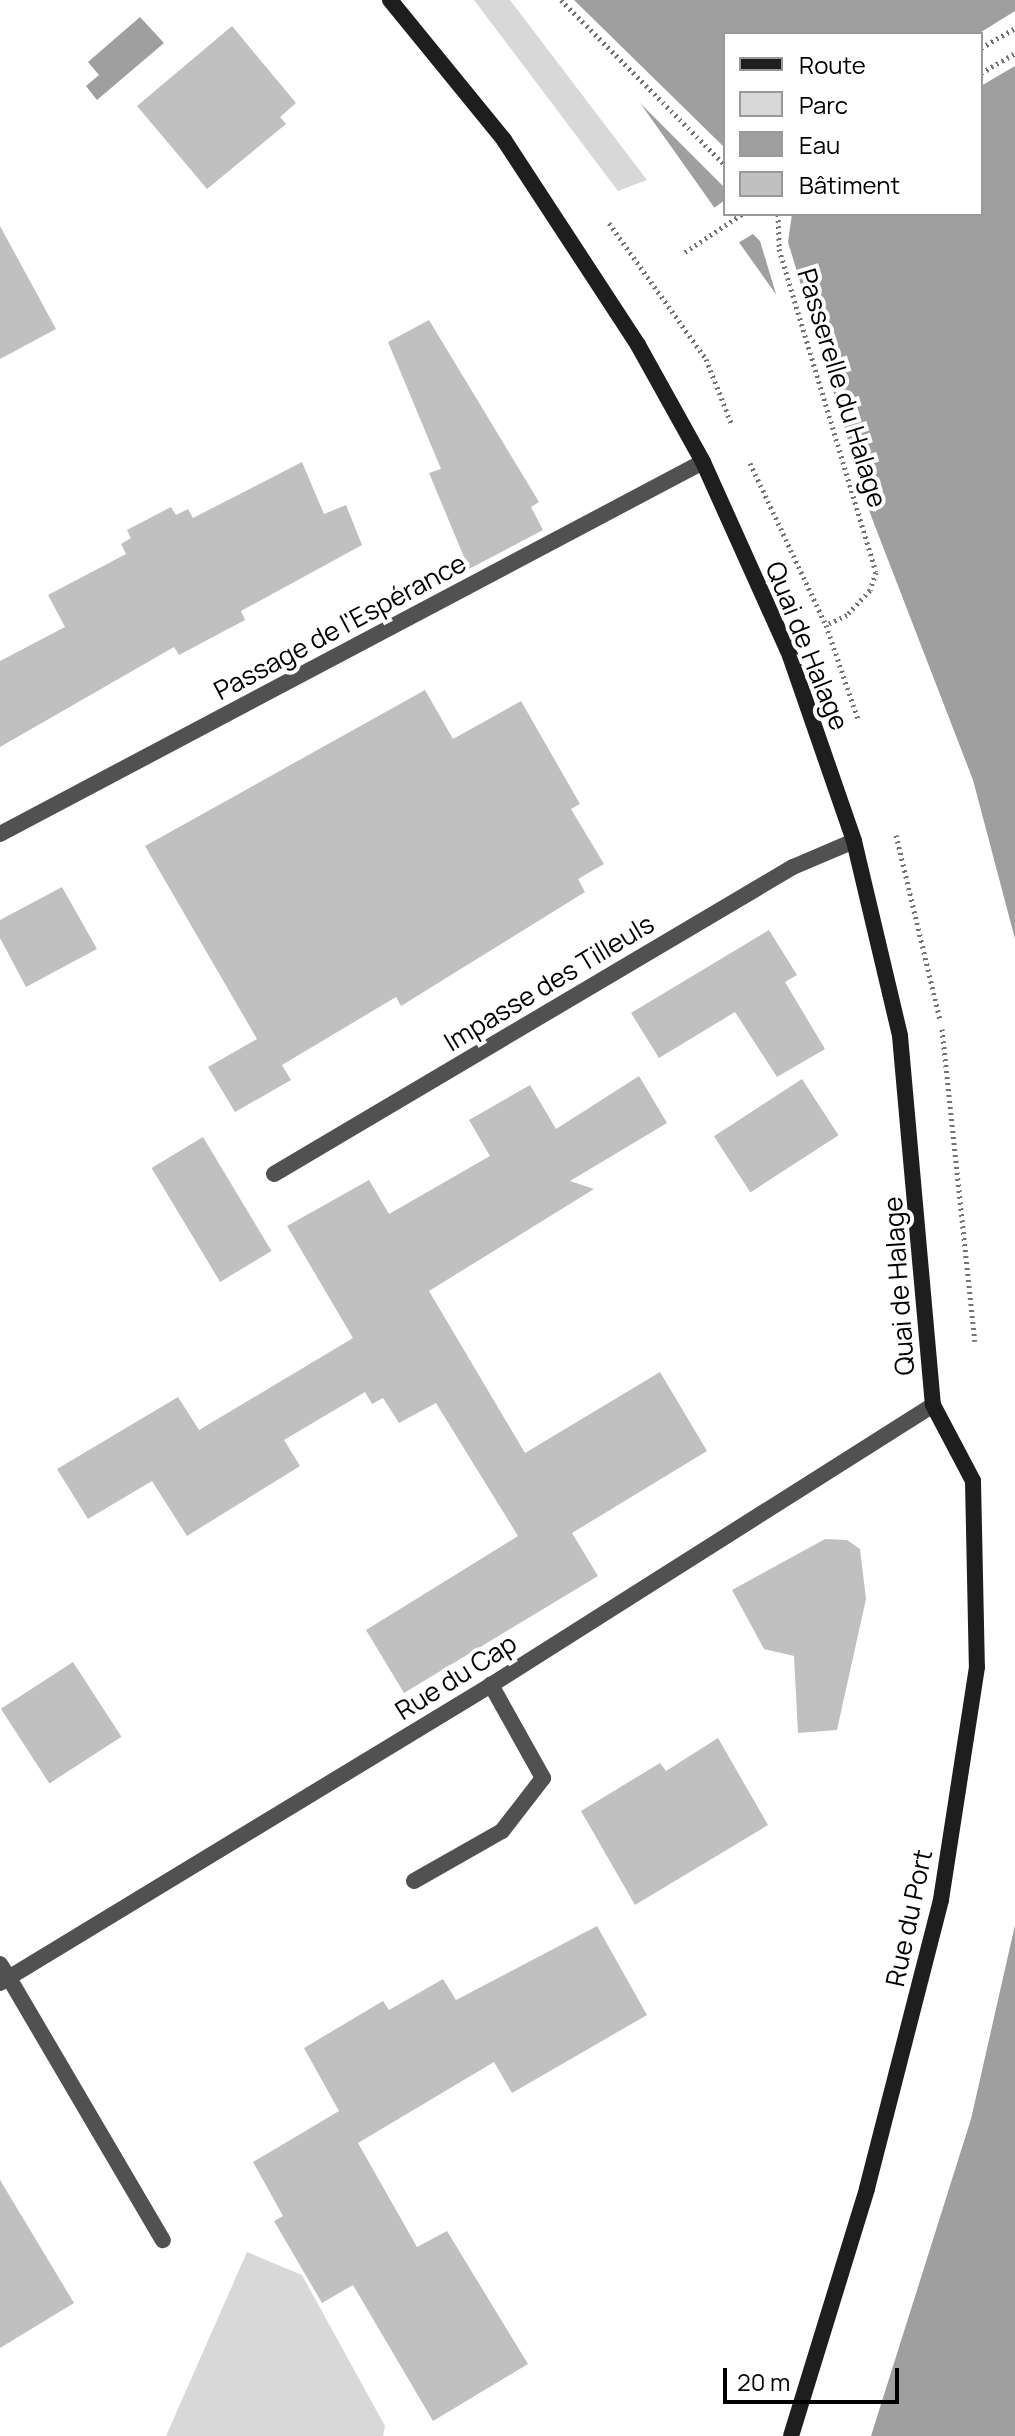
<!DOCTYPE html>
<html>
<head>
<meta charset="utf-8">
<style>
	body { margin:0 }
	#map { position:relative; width:1015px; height:2436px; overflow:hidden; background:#fff; font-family:Manrope,sans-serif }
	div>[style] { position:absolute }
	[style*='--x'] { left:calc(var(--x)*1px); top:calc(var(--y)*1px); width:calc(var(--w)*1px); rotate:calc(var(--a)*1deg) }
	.green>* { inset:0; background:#d8d8d8 }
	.water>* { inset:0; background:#9f9f9f }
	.pier>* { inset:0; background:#fff }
	.building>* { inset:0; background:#c0c0c0; transform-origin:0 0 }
	.path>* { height:5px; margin-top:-2.5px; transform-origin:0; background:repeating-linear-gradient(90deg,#737373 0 2px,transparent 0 6px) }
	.lane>* { height:16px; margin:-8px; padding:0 8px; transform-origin:8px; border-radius:8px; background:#515151 }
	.street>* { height:16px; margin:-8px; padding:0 8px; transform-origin:8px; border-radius:8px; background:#515151 }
	.secondary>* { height:16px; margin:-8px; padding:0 8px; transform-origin:8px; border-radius:8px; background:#1e1e1e }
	span { translate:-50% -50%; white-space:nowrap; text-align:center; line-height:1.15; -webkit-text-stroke:8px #fff; paint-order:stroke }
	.street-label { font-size:26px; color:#000 }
	.legend { position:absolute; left:723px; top:32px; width:260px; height:184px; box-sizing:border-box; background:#fff; border:2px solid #999; margin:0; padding:10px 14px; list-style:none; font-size:24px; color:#000 }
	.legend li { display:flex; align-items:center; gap:16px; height:40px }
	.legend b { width:40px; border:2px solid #999 }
	.scale { position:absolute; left:723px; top:2368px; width:176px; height:36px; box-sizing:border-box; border:4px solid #000; border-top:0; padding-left:10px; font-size:24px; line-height:28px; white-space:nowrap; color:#000; -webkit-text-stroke:6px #fff; paint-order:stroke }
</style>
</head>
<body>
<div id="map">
	<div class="green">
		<i style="clip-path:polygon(474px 0,510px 0,647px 180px,618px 191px)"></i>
		<i style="clip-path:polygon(247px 2252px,302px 2275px,385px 2426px,383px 2436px,166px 2436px)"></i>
	</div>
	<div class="water">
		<i style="clip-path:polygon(evenodd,567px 0,1015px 0,1015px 939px,973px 780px,797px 324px,567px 0,725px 34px,981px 34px,981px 214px,725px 214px,725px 34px)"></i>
		<i style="clip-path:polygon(140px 17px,164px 43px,97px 100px,86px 86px,99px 75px,88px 62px)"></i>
		<i style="clip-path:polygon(1015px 1925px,1015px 2436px,871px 2436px,971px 2119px)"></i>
	</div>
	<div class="pier">
		<i style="clip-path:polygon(563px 0,574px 0,725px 148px,725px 188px,633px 96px)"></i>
		<i style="clip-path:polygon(1015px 11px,1015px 66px,981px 86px,978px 34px)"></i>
		<i style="clip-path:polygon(725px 200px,725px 214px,792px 214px,788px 242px,880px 546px,794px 325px,779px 304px,760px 241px,753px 234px,738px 243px,714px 208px)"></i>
	</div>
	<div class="building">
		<i style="clip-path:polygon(232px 26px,296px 103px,280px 117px,286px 124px,207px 189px,137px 106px)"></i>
		<i style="clip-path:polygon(0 226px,56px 329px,0 359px)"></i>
		<i style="clip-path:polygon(429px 320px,539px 502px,531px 507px,543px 530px,469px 569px,429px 473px,441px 469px,388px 342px)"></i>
		<i style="clip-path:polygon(302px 462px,324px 514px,346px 505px,362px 545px,241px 611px,245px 620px,179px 655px,174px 647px,0 747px,0 661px,65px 627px,48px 595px,126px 554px,121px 544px,131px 538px,127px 530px,171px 507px,176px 515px,188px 509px,193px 518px)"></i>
		<i style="clip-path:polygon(425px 690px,453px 739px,521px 701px,580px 804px,571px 809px,604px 864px,578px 879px,585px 892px,401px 1006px,396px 997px,282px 1065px,291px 1080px,235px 1112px,208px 1067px,257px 1039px,145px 846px)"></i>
		<i style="clip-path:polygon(62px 887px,97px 949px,26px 987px,0 938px,0 920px)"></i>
		<i style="clip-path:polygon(769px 930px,797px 975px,785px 982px,825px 1049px,777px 1077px,735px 1012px,659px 1058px,631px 1013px)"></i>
		<i style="clip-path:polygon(639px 1076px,667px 1123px,570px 1181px,594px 1189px,429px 1291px,525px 1453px,660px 1372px,707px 1451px,572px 1533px,598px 1576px,404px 1693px,366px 1630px,518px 1536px,436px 1403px,399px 1423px,383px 1398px,372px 1404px,365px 1392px,284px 1440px,300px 1466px,187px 1536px,152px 1481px,88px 1519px,57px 1469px,178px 1397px,199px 1430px,353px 1338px,287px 1226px,369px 1180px,389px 1214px,490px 1156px,469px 1120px,530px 1085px,556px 1129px)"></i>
		<i style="left:802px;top:1079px;width:67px;height:105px;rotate:57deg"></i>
		<i style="left:203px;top:1137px;width:133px;height:60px;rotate:59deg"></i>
		<i style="clip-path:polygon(825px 1539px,847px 1540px,860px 1549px,866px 1599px,837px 1730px,798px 1733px,794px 1656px,764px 1649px,732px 1590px)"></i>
		<i style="left:73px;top:1662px;width:89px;height:86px;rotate:57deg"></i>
		<i style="clip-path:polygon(718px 1738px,768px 1825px,635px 1905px,581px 1811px,660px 1763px,666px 1771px)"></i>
		<i style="clip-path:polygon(597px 1926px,647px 2015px,512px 2093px,494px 2062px,358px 2143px,417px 2247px,447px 2231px,528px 2364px,433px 2421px,353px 2285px,322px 2303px,274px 2221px,283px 2216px,253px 2162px,339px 2111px,304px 2048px,383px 2001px,389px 2010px,443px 1979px,456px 2000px)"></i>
		<i style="clip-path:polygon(0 2180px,74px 2303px,0 2348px)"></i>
	</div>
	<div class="path">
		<i style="--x:561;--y:0;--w:233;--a:45.2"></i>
		<i style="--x:981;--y:48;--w:39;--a:-30"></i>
		<i style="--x:981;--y:73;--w:39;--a:-30"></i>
		<i style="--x:778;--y:214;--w:35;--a:88"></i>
		<i style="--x:779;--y:249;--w:337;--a:73.3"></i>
		<i style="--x:876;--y:572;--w:19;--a:108"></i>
		<i style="--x:870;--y:590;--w:34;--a:133"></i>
		<i style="--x:847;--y:615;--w:23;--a:155"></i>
		<i style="--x:609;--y:223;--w:167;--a:54.5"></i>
		<i style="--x:706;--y:359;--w:71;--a:68.5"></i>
		<i style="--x:685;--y:252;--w:69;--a:-33.7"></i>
		<i style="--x:750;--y:463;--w:179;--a:64.9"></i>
		<i style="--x:826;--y:625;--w:99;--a:71.2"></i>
		<i style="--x:896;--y:835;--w:189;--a:76.6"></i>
		<i style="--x:942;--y:1029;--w:314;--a:84"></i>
	</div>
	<div class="lane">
		<i style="--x:414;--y:1881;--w:101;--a:-29.6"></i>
		<i style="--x:502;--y:1831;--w:67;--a:-52.3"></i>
		<i style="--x:543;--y:1778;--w:107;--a:-119.2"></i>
		<i style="--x:9;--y:1978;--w:304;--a:59.6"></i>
	</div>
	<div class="street">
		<i style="--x:0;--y:834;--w:795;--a:-27.89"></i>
		<i style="--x:274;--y:1174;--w:603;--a:-30.61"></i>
		<i style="--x:793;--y:867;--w:66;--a:-23.1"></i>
		<i style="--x:0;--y:1964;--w:17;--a:57"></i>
		<i style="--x:0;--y:1983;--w:574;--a:-31.25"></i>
		<i style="--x:491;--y:1685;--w:523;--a:-32.35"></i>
	</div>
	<div class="secondary">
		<i style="--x:390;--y:0;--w:181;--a:50.8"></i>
		<i style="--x:504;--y:140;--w:245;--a:56.8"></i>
		<i style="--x:638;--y:345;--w:134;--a:60.9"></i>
		<i style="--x:703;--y:462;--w:213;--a:65.8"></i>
		<i style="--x:790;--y:656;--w:196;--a:70.9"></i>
		<i style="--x:854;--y:841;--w:200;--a:76.7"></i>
		<i style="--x:900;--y:1036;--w:370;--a:84.9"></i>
		<i style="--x:933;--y:1405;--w:86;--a:62.2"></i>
		<i style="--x:973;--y:1481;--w:186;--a:88.8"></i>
		<i style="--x:977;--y:1667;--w:236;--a:98.8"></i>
		<i style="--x:941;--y:1900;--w:298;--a:104.4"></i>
		<i style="--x:867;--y:2189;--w:258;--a:107.1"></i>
	</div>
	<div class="street-label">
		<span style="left:842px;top:388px;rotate:73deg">Passerelle du Halage</span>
		<span style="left:340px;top:627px;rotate:-28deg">Passage de l'Espérance</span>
		<span style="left:807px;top:646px;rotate:68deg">Quai de Halage</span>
		<span style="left:549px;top:983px;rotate:-31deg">Impasse des Tilleuls</span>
		<span style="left:899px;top:1286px;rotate:-94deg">Quai de Halage</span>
		<span style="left:456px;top:1677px;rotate:-32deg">Rue du Cap</span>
		<span style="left:909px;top:1918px;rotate:-78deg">Rue du Port</span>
	</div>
	<ul class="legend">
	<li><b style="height:10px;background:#1e1e1e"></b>Route</li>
	<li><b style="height:22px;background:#d8d8d8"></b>Parc</li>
	<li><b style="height:22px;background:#9f9f9f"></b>Eau</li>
	<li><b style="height:22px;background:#c0c0c0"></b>Bâtiment</li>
	</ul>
	<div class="scale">20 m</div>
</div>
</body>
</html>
